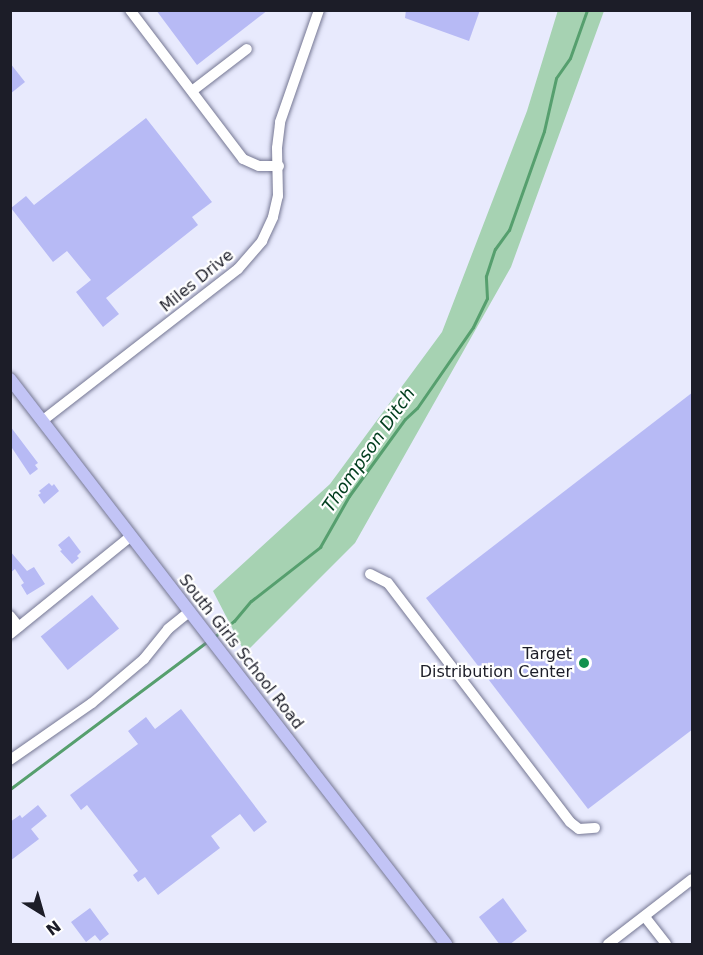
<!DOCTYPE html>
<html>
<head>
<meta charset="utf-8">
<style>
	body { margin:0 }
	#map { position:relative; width:703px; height:955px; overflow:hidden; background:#e8eafd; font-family:"DejaVu Sans",sans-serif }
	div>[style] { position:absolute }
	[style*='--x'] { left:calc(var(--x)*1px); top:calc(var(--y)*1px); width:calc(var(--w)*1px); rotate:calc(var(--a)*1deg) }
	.green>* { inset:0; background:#a6d2b2 }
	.stream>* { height:3px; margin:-1.5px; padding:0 1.5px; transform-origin:1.5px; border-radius:1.5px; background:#569f6e }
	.building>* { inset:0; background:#b7baf5; transform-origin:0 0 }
	.roads { filter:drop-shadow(0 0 2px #757793) drop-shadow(0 0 2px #757793) }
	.minor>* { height:10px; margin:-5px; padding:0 5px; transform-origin:5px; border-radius:5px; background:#fff }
	.major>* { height:12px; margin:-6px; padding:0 6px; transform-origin:6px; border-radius:6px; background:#c2c4f6 }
	.dots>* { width:16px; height:16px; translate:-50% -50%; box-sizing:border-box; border:3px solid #fff; border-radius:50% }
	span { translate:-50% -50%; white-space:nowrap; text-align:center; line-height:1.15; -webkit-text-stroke:4.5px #fff; paint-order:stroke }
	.street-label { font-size:16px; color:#1c1d28 }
	.poi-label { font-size:16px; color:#1c1d28 }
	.right { translate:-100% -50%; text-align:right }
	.water-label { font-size:18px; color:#013d1d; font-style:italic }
	.frame { position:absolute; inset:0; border:12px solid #1c1d28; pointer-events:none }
	.north { position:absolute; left:12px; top:883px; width:60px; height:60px; -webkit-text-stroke:4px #fff; paint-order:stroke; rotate:143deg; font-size:16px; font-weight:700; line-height:24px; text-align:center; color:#1c1d28 }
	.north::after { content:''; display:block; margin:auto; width:21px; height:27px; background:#1c1d28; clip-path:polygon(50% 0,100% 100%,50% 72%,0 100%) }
</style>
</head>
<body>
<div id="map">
	<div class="green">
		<i style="clip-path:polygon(558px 10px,604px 11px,511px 267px,355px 543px,245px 653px,213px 591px,330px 484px,442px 332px,527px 111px)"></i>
	</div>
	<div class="stream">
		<i style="--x:214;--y:637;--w:26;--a:-39"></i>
		<i style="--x:234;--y:621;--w:26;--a:-50"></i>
		<i style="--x:251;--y:601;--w:88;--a:-38"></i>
		<i style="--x:320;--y:547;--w:59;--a:-60.4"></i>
		<i style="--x:349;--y:496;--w:95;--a:-54"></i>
		<i style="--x:405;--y:419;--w:16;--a:-43"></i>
		<i style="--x:417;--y:408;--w:98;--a:-55.3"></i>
		<i style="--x:473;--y:327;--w:32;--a:-64"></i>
		<i style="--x:487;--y:298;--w:22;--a:-93"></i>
		<i style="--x:486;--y:276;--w:28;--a:-72"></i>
		<i style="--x:495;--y:249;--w:24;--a:-54"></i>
		<i style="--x:509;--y:230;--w:105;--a:-70.5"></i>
		<i style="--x:544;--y:131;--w:54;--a:-77.2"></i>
		<i style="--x:556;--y:78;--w:24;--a:-55"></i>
		<i style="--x:570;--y:58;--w:51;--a:-70.5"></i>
		<i style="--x:10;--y:789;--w:247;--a:-36.8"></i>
	</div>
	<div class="building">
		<i style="clip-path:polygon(156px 10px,268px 10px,197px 65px)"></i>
		<i style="clip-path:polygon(406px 10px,480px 10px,469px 41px,405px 18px)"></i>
		<i style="clip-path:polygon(10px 63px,25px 82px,10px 94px)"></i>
		<i style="clip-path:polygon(146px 118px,212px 202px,192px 217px,198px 225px,106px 298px,119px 314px,103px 327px,76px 292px,91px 280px,67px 251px,53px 262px,11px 208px,26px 196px,34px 205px)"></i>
		<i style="clip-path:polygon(693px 392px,693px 729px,588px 809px,426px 598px)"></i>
		<i style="clip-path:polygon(10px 426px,38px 463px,35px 465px,38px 469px,30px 475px,10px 445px)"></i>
		<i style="clip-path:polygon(49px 483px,52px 486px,54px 484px,59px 491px,44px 504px,38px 495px,41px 493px,39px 491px)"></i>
		<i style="clip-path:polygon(69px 536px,81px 552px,77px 556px,79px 558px,72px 564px,60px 551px,62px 550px,58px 545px)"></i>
		<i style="clip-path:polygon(10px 551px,27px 571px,34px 567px,45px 584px,27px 595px,21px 585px,24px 583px,15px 569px,10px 573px)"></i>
		<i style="left:92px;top:595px;width:43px;height:66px;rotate:51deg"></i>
		<i style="clip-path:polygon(181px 709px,267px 822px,254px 832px,240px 814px,211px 836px,220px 848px,158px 895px,145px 877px,138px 882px,133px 875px,138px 871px,87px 805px,81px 810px,70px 795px,138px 744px,128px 731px,146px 717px,155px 729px)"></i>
		<i style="clip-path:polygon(38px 805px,47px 816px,31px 829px,39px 839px,10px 861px,10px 822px,20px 815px,22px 818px)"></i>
		<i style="clip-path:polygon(503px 898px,527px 931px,509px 945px,500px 945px,479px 917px)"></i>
		<i style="clip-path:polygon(90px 908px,109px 934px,100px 941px,95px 935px,86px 942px,71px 922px)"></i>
	</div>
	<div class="roads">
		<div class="minor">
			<i style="--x:130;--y:10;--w:187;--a:52.8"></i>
			<i style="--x:243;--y:159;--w:17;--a:24"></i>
			<i style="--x:259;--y:166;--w:20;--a:0"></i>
			<i style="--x:192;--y:91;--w:69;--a:-37.4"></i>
			<i style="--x:42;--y:421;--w:248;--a:-37.8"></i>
			<i style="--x:238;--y:269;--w:37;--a:-49"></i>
			<i style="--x:262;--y:241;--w:26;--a:-65"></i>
			<i style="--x:273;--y:217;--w:22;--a:-77"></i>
			<i style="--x:278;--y:196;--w:48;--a:-91.2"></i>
			<i style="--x:277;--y:148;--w:26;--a:-83"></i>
			<i style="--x:280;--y:122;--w:119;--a:-70.8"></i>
			<i style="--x:370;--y:574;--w:20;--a:27"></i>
			<i style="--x:388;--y:583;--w:300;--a:52.7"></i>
			<i style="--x:570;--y:822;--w:11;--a:38"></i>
			<i style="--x:579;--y:829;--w:16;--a:-4"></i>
			<i style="--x:10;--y:616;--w:14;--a:51"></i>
			<i style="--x:10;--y:634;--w:156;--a:-39"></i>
			<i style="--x:10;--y:760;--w:100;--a:-34.8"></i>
			<i style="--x:92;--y:703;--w:68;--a:-40.2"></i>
			<i style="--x:144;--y:659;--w:38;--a:-51"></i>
			<i style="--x:168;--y:629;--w:28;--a:-39"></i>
			<i style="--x:645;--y:917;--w:34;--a:52"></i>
			<i style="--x:608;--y:944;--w:106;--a:-37.7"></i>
		</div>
		<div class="major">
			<i style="--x:10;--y:379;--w:714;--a:52.34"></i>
		</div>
	</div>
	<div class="dots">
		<i style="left:584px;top:663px;background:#13924f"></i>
	</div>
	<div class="street-label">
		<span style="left:197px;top:281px;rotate:-39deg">Miles Drive</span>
		<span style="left:241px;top:652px;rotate:52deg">South Girls School Road</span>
	</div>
	<div class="poi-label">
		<span class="right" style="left:572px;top:663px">Target<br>Distribution Center</span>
	</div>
	<div class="water-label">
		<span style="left:369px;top:450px;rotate:-55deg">Thompson Ditch</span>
	</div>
	<div class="frame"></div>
	<div class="north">N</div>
</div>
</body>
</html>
